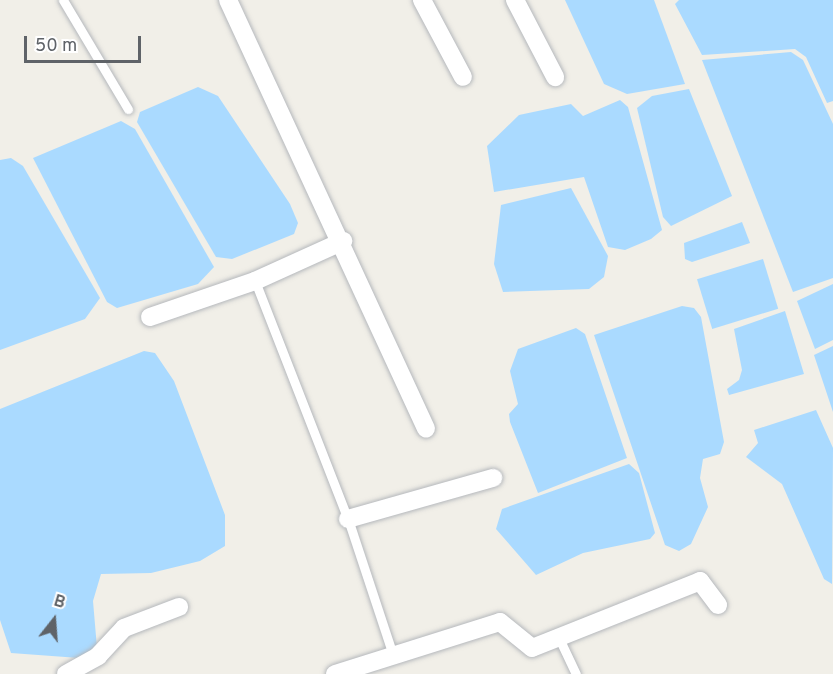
<!DOCTYPE html>
<html>
<head>
<meta charset="utf-8">
<style>
	body { margin:0 }
	#map { position:relative; width:833px; height:674px; overflow:hidden; background:#f1efe8; font-family:Overpass,sans-serif }
	div>[style] { position:absolute }
	[style*='--x'] { left:calc(var(--x)*1px); top:calc(var(--y)*1px); width:calc(var(--w)*1px); rotate:calc(var(--a)*1deg) }
	.water>* { inset:0; background:#aadaff; transform-origin:0 0 }
	.roads { filter:drop-shadow(0 0 2px #b5b8bc) drop-shadow(0 0 2px #b5b8bc) }
	.service>* { height:9px; margin:-4.5px; padding:0 4.5px; transform-origin:4.5px; border-radius:4.5px; background:#fff }
	.minor>* { height:18px; margin:-9px; padding:0 9px; transform-origin:9px; border-radius:9px; background:#fff }
	span { translate:-50% -50%; white-space:nowrap; text-align:center; line-height:1.15; -webkit-text-stroke:4.5px #fff; paint-order:stroke }
	.north { position:absolute; left:24px; top:590px; width:60px; height:60px; -webkit-text-stroke:4px #fff; paint-order:stroke; rotate:17deg; font-size:16px; font-weight:700; line-height:24px; text-align:center; color:#5f6368 }
	.north::after { content:''; display:block; margin:auto; width:21px; height:27px; background:#5f6368; clip-path:polygon(50% 0,100% 100%,50% 72%,0 100%) }
	.scale { position:absolute; left:24px; top:36px; width:117px; height:27px; box-sizing:border-box; border:3px solid #5f6368; border-top:0; padding-left:8px; font-size:18px; line-height:21px; white-space:nowrap; color:#5f6368; -webkit-text-stroke:4px #fff; paint-order:stroke }
</style>
</head>
<body>
<div id="map">
	<div class="water">
		<i style="clip-path:polygon(565px 0,654px 0,685px 84px,627px 94px,604px 84px)"></i>
		<i style="clip-path:polygon(679px 0,833px 0,833px 101px,827px 103px,806px 57px,795px 49px,702px 55px,675px 4px)"></i>
		<i style="clip-path:polygon(791px 52px,803px 60px,833px 124px,833px 278px,793px 292px,702px 60px)"></i>
		<i style="clip-path:polygon(198px 87px,218px 96px,290px 204px,298px 223px,294px 234px,232px 259px,216px 257px,137px 122px,140px 112px)"></i>
		<i style="clip-path:polygon(689px 89px,732px 196px,671px 226px,663px 217px,637px 108px,652px 96px)"></i>
		<i style="clip-path:polygon(620px 100px,628px 107px,662px 230px,651px 239px,625px 250px,608px 247px,584px 177px,494px 192px,487px 146px,519px 115px,571px 104px,583px 116px)"></i>
		<i style="clip-path:polygon(121px 121px,135px 129px,214px 267px,198px 284px,117px 308px,107px 302px,33px 158px)"></i>
		<i style="clip-path:polygon(11px 158px,23px 166px,100px 298px,85px 319px,0 350px,0 160px)"></i>
		<i style="clip-path:polygon(571px 188px,608px 256px,604px 277px,589px 289px,503px 292px,494px 264px,501px 205px)"></i>
		<i style="clip-path:polygon(742px 222px,750px 243px,692px 262px,685px 259px,684px 243px)"></i>
		<i style="left:763px;top:259px;width:52px;height:69px;rotate:73deg"></i>
		<i style="clip-path:polygon(833px 284px,833px 340px,815px 349px,797px 301px)"></i>
		<i style="clip-path:polygon(682px 306px,694px 308px,701px 317px,724px 442px,720px 454px,703px 459px,700px 478px,708px 507px,691px 544px,679px 551px,665px 545px,594px 335px)"></i>
		<i style="clip-path:polygon(785px 311px,804px 374px,729px 395px,727px 389px,739px 380px,742px 370px,734px 329px)"></i>
		<i style="clip-path:polygon(576px 328px,585px 334px,627px 458px,538px 493px,510px 422px,509px 414px,518px 404px,510px 371px,518px 349px)"></i>
		<i style="clip-path:polygon(833px 346px,833px 412px,814px 355px)"></i>
		<i style="clip-path:polygon(144px 351px,155px 353px,174px 381px,225px 515px,225px 546px,200px 561px,151px 573px,101px 574px,93px 601px,97px 648px,79px 658px,11px 653px,0 620px,0 409px)"></i>
		<i style="clip-path:polygon(816px 410px,833px 448px,832px 584px,824px 579px,782px 484px,746px 457px,758px 443px,754px 430px)"></i>
		<i style="clip-path:polygon(629px 464px,639px 473px,655px 533px,650px 539px,583px 553px,536px 575px,496px 529px,502px 509px)"></i>
	</div>
	<div class="roads">
		<div class="service">
			<i style="--x:63;--y:0;--w:127;--a:59.2"></i>
			<i style="--x:255;--y:281;--w:256;--a:68.7"></i>
			<i style="--x:348;--y:519;--w:146;--a:71.7"></i>
			<i style="--x:558;--y:636;--w:42;--a:64.7"></i>
		</div>
		<div class="minor">
			<i style="--x:228;--y:0;--w:472;--a:65.2"></i>
			<i style="--x:422;--y:0;--w:87;--a:62"></i>
			<i style="--x:515;--y:0;--w:87;--a:62.5"></i>
			<i style="--x:150;--y:317;--w:111;--a:-18.9"></i>
			<i style="--x:255;--y:281;--w:97;--a:-24.4"></i>
			<i style="--x:348;--y:519;--w:151;--a:-15.8"></i>
			<i style="--x:66;--y:674;--w:37;--a:-29"></i>
			<i style="--x:98;--y:656;--w:38;--a:-47"></i>
			<i style="--x:124;--y:628;--w:59;--a:-20.9"></i>
			<i style="--x:335;--y:674;--w:173;--a:-17.5"></i>
			<i style="--x:500;--y:622;--w:41;--a:39.1"></i>
			<i style="--x:532;--y:648;--w:181;--a:-21.7"></i>
			<i style="--x:700;--y:581;--w:30;--a:53"></i>
		</div>
	</div>
	<div class="north">B</div>
	<div class="scale">50 m</div>
</div>
</body>
</html>
